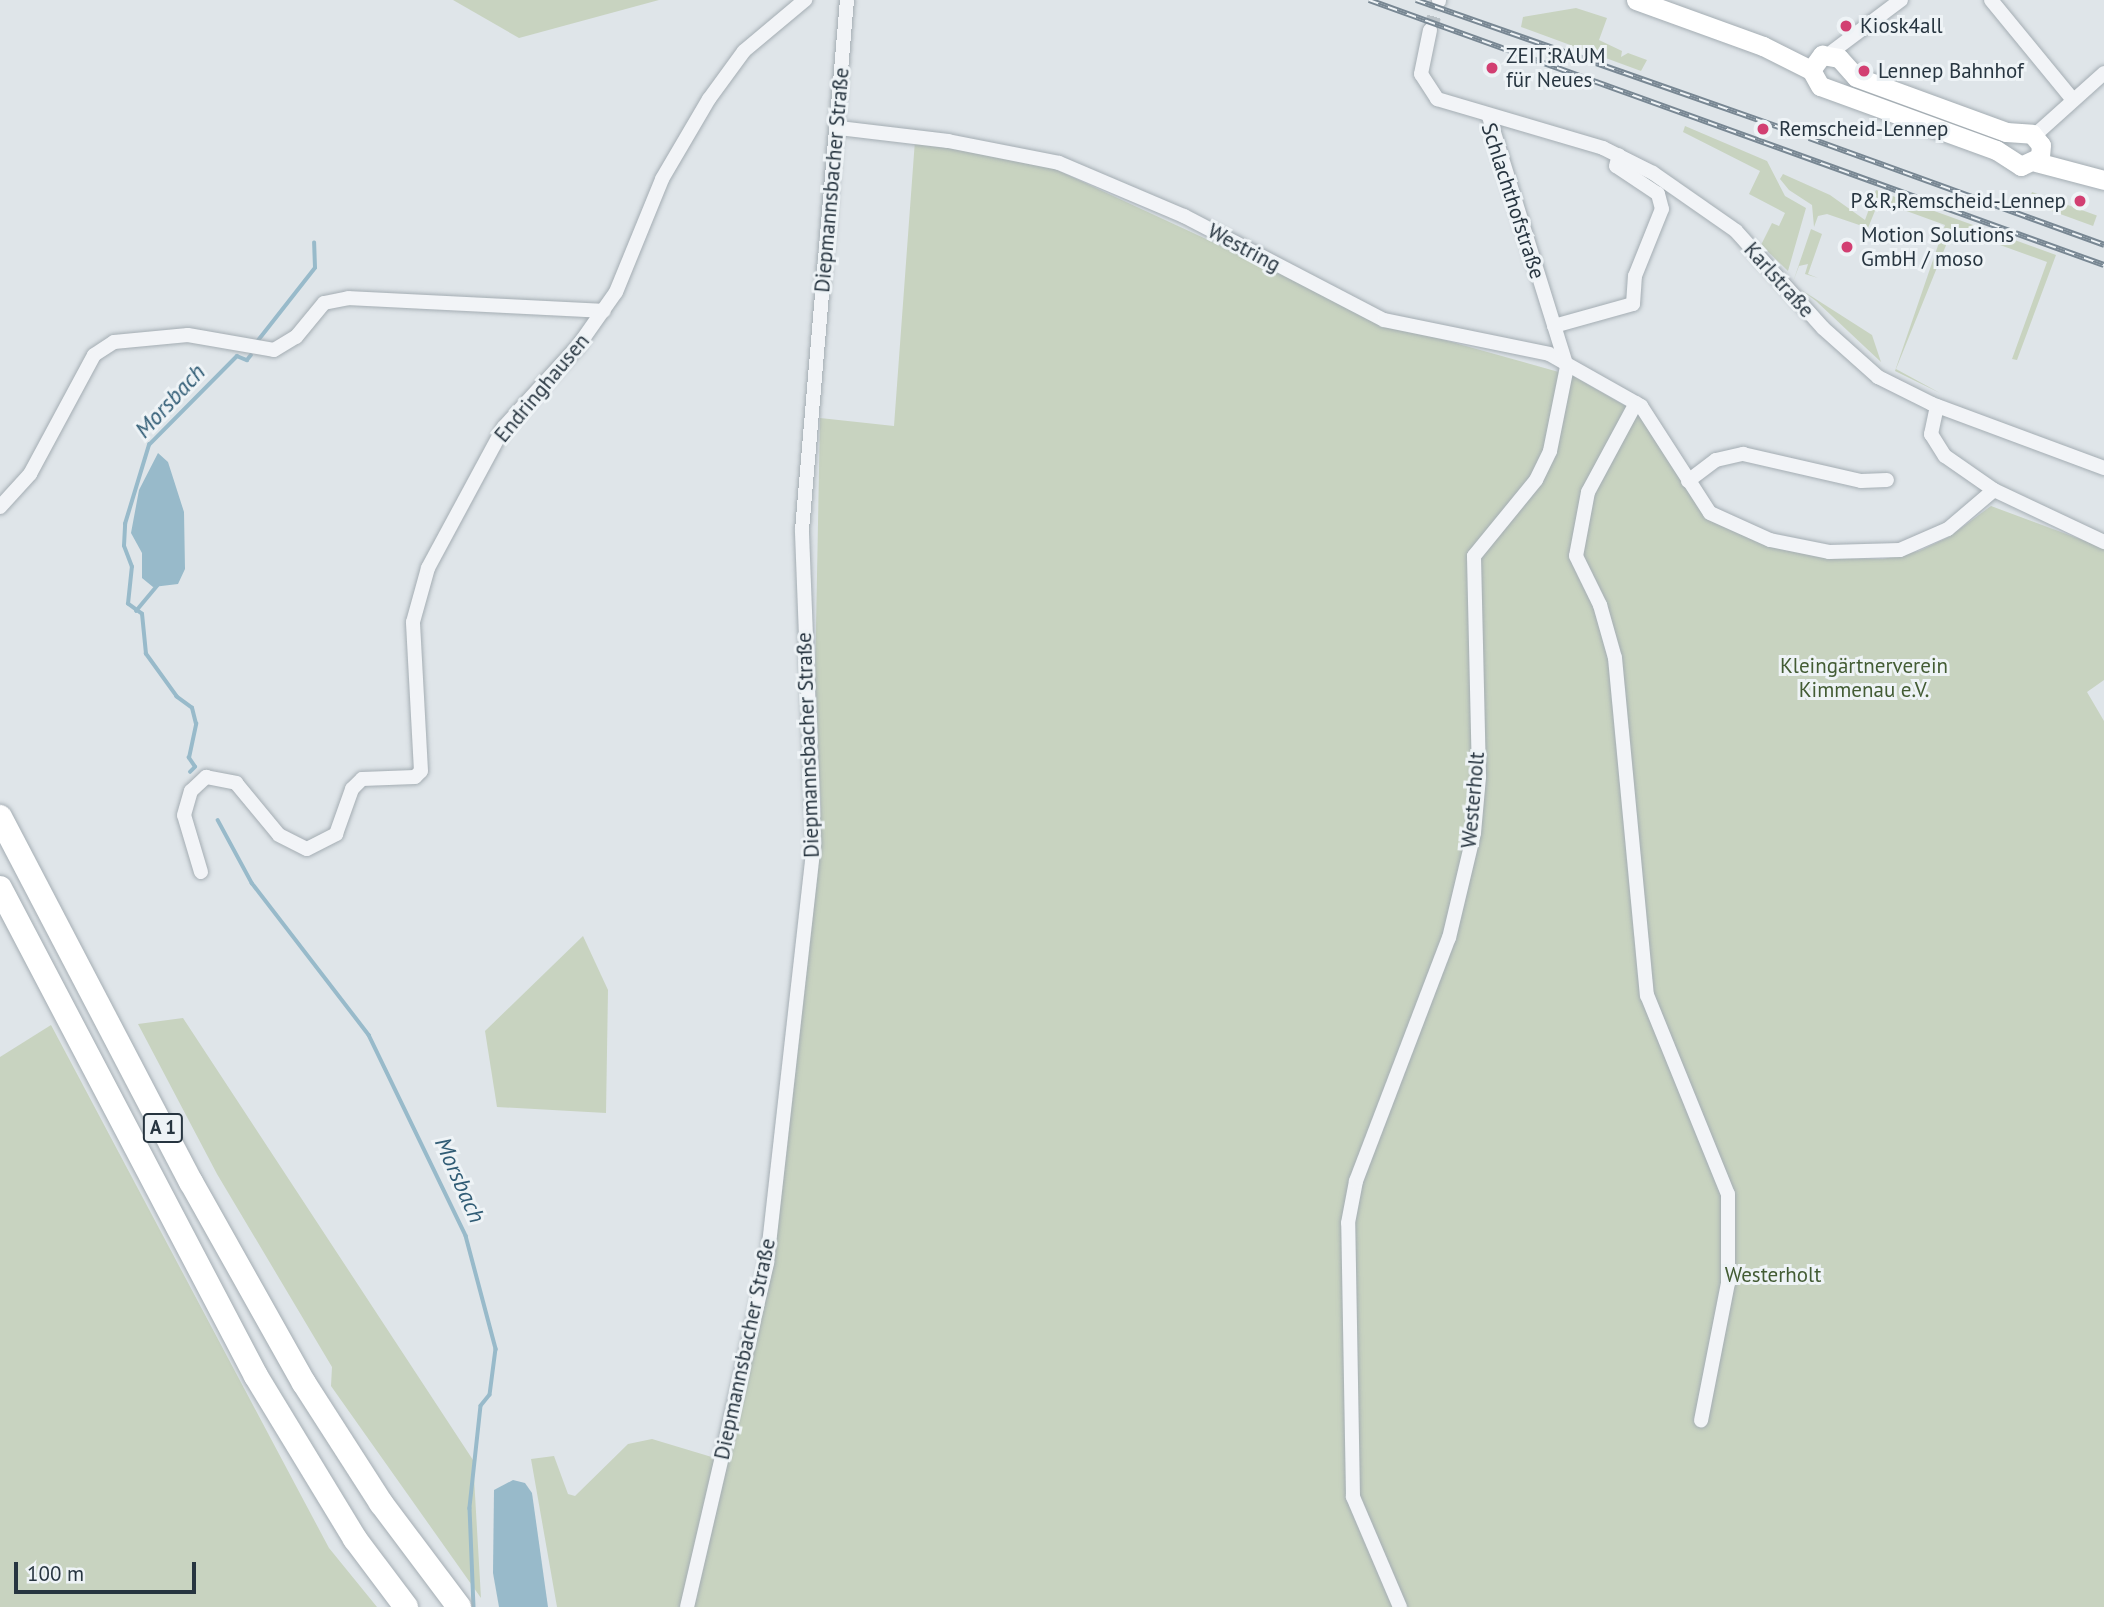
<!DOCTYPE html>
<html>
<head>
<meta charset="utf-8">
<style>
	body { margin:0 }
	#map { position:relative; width:2104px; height:1607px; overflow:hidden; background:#dfe5e9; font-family:"PT Sans",sans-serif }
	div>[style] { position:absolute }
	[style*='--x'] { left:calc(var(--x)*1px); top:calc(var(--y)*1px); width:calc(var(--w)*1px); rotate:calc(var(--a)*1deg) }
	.green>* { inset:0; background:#c8d3c0; transform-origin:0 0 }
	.water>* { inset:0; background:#98baca }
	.stream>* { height:3.5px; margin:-1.75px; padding:0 1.75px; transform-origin:1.75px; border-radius:1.75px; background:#98baca }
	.street-tunnel>* { height:14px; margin-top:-7px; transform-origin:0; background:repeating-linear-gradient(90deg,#bac2c7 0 14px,transparent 0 21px) }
	.roads { filter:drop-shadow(0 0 2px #a4adb3) drop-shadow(0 0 2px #a4adb3) }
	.street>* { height:14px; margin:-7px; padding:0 7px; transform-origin:7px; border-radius:7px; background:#f2f4f7 }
	.secondary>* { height:19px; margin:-9.5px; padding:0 9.5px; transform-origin:9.5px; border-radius:9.5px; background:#fff }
	.highway>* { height:24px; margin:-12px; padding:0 12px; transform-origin:12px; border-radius:12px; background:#fff }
	.rail>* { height:6px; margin-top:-3px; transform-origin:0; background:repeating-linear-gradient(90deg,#eef3f6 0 10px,#788793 0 20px); box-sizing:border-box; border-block:2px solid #788793 }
	.dots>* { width:19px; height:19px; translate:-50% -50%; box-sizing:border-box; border:4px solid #eef3f6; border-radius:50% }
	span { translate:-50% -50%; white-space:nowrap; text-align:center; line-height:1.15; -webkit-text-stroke:6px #eef3f6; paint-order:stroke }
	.shield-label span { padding:2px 5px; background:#eef3f6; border:2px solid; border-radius:5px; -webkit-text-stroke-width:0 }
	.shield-label { font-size:19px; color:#273540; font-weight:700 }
	.poi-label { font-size:21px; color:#273540 }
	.left { translate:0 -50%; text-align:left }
	.right { translate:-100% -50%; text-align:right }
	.street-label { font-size:21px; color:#273540 }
	.park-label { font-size:21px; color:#435c34 }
	.water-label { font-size:23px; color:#305c75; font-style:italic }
	.scale { position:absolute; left:14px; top:1562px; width:182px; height:32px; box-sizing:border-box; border:4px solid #273540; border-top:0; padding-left:9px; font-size:21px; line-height:24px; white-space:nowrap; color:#273540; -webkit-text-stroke:5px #eef3f6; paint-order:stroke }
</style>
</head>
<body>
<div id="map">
	<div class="green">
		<i style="clip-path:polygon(453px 0,659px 0,519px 38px)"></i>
		<i style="clip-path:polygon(1576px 8px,1607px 18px,1599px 40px,1622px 51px,1621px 57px,1628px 53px,1647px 60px,1641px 71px,1521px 27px,1523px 17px)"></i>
		<i style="clip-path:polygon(1685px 126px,1767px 161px,1785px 196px,1806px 208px,1788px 271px,1761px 245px,1772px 223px,1779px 226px,1785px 213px,1749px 194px,1760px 171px,1683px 132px)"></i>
		<i style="clip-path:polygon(915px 140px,1042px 163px,1394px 326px,1573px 376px,1643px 416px,1709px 517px,1770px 545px,1835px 558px,1883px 559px,1919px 551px,1949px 537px,1991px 506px,2104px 548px,2104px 680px,2087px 692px,2104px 721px,2104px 1607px,557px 1607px,531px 1459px,554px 1456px,568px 1494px,575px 1496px,628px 1444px,652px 1439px,725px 1461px,772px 1262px,821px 809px,815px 680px,820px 418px,894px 426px)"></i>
		<i style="clip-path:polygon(1783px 174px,1830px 195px,1865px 220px,1876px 190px,2056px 255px,2017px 360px,2012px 359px,2047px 262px,1953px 228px,1896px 369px,1940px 393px,1895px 371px,1945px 225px,1879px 201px,1868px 228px,1827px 214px,1818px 216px,1814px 227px,1812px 205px,1789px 190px,1780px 179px)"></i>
		<i style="left:2032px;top:192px;width:69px;height:11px;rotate:20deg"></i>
		<i style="clip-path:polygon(1811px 229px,1822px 234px,1808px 274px,1818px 278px,1805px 274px,1808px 264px,1799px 266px,1793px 282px)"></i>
		<i style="clip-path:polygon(1800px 289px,1872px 335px,1881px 362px,1816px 301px)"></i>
		<i style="clip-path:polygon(583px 936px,608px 990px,606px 1113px,497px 1107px,485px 1031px)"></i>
		<i style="clip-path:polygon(183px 1018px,473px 1460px,481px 1598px,331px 1386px,332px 1367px,217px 1174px,138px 1024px)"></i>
		<i style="clip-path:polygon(51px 1025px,329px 1548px,377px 1607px,0 1607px,0 1057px)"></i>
	</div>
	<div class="water">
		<i style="clip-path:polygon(158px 453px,168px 462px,184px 512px,185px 569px,178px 584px,153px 587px,142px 578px,142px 553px,131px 533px,139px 490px)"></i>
		<i style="clip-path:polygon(513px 1480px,525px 1483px,532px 1493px,548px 1607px,499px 1607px,493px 1573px,494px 1490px)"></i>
	</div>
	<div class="stream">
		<i style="--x:256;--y:343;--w:95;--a:-51.8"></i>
		<i style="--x:315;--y:268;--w:25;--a:-92"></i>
		<i style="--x:136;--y:611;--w:33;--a:-50"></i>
		<i style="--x:190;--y:772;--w:7;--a:-45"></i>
		<i style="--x:195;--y:767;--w:11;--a:-124"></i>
		<i style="--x:189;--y:758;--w:35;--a:-78"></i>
		<i style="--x:196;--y:724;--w:16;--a:-104"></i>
		<i style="--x:192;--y:708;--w:19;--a:-144"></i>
		<i style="--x:177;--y:697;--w:53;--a:-125.8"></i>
		<i style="--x:146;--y:654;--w:40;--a:-95.7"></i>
		<i style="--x:142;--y:614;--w:17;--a:-144"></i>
		<i style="--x:128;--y:604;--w:37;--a:-84"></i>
		<i style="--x:132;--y:567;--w:22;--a:-111"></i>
		<i style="--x:124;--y:546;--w:22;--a:-87"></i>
		<i style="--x:125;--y:524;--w:83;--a:-73.1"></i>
		<i style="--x:149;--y:445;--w:125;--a:-45.3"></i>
		<i style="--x:237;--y:356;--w:11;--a:22"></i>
		<i style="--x:247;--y:360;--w:6;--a:-51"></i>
		<i style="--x:218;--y:820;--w:72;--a:61.6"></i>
		<i style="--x:252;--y:883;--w:192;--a:52.4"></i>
		<i style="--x:369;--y:1035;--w:223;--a:64.2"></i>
		<i style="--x:466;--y:1236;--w:117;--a:75.1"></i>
		<i style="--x:496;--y:1349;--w:46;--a:97.4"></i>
		<i style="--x:490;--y:1395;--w:14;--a:129"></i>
		<i style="--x:481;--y:1406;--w:103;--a:96.2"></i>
		<i style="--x:470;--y:1508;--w:99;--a:87.7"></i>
	</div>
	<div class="street-tunnel">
		<i style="--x:1430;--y:30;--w:30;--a:-73"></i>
	</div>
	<div class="roads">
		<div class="street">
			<i style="--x:1991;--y:0;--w:129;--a:50.6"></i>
			<i style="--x:1439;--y:1;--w:1;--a:-90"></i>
			<i style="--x:1430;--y:30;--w:45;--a:101.6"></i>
			<i style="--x:1421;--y:74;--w:30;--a:57"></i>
			<i style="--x:1437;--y:99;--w:173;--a:16.4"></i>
			<i style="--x:1603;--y:148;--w:56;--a:26.6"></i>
			<i style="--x:1653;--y:173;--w:101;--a:34.9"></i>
			<i style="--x:1736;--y:231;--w:130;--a:48.1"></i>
			<i style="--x:1823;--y:328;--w:74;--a:41.7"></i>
			<i style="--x:1878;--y:377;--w:60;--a:26.6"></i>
			<i style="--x:1932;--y:404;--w:184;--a:20.4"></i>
			<i style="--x:1829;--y:54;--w:90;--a:-36.9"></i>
			<i style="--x:839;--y:128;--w:110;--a:6.8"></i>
			<i style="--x:948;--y:141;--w:113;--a:11.2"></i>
			<i style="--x:1059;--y:163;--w:136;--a:23"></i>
			<i style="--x:1184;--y:216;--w:225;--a:27.5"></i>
			<i style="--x:1384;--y:320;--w:168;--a:11.6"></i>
			<i style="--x:1549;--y:354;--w:106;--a:29.5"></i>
			<i style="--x:1641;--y:406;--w:127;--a:57.2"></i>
			<i style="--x:1710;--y:513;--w:66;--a:24.2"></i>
			<i style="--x:1770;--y:540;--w:60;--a:11.5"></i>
			<i style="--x:1829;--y:552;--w:71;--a:-1.6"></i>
			<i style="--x:1900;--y:550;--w:52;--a:-23.6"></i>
			<i style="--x:1948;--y:529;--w:60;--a:-40.3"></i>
			<i style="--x:2035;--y:135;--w:93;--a:-41.9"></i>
			<i style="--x:1554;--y:326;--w:82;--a:-15.6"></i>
			<i style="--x:1633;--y:304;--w:28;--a:-86"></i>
			<i style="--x:1635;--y:276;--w:72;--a:-68.1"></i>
			<i style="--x:1662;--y:209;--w:16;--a:-105"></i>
			<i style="--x:1658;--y:194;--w:50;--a:-146.3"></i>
			<i style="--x:1616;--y:166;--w:11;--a:-75"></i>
			<i style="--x:1636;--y:403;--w:101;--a:118.3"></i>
			<i style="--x:1588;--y:492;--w:65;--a:100.6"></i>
			<i style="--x:1576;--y:556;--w:55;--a:63.9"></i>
			<i style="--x:1600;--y:605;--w:55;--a:74.2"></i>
			<i style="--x:1615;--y:658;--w:339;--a:84.6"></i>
			<i style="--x:1647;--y:995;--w:215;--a:67.9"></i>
			<i style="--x:1728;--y:1194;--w:89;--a:90"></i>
			<i style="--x:1728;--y:1283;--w:140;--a:101.1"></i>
			<i style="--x:1937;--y:406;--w:29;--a:102"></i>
			<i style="--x:1931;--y:434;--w:26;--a:58"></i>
			<i style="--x:1945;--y:456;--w:60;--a:34.8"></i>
			<i style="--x:1994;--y:490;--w:122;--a:25.3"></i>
			<i style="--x:1688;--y:481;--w:35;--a:-37"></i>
			<i style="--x:1716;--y:460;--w:28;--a:-13"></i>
			<i style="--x:1743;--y:454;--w:121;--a:12.9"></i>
			<i style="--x:1861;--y:481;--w:26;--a:-2"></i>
			<i style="--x:0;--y:507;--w:45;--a:-47.7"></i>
			<i style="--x:30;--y:474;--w:135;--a:-61.7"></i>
			<i style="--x:94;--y:355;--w:24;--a:-33"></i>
			<i style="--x:114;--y:342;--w:74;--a:-5.4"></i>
			<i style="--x:188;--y:335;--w:87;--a:9.9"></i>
			<i style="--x:274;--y:350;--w:26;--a:-31"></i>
			<i style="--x:296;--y:337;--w:44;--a:-50.5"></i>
			<i style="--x:324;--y:303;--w:25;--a:-11"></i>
			<i style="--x:349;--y:298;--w:255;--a:2.9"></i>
			<i style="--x:201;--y:872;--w:59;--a:-106.6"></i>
			<i style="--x:184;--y:815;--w:25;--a:-74"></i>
			<i style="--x:191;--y:791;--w:21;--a:-43"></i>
			<i style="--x:206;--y:777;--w:31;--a:11"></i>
			<i style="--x:236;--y:783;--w:67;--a:50.4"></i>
			<i style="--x:279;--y:835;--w:31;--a:27"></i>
			<i style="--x:307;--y:849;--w:33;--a:-27"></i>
			<i style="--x:336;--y:834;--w:48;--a:-70.4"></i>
			<i style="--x:352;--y:789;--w:14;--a:-45"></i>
			<i style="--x:362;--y:779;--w:53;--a:-2.2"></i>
			<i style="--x:415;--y:777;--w:8;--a:-45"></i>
			<i style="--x:421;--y:771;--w:149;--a:-93.1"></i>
			<i style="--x:413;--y:622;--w:56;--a:-74.5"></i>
			<i style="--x:428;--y:568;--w:160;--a:-61.7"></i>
			<i style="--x:504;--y:427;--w:110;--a:-47.6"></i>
			<i style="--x:578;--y:346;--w:66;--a:-54.9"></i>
			<i style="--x:616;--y:292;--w:122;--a:-67.8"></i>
			<i style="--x:662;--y:179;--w:93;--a:-59.6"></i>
			<i style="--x:709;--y:99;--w:59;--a:-53.9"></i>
			<i style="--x:744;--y:51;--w:80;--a:-39.9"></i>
			<i style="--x:687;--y:1607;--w:354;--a:-76.9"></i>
			<i style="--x:767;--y:1262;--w:420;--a:-83.6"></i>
			<i style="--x:814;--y:845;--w:315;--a:-92.2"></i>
			<i style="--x:802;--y:530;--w:532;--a:-85.15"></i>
			<i style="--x:1400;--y:1607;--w:120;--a:-113.1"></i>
			<i style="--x:1353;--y:1497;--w:274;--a:-91"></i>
			<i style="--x:1348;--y:1223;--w:43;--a:-79.2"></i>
			<i style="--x:1356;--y:1181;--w:260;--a:-69.1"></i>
			<i style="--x:1449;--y:938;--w:108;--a:-76.6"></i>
			<i style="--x:1474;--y:833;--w:56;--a:-84.9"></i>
			<i style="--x:1479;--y:777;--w:221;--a:-91.3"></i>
			<i style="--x:1474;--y:556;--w:98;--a:-50.8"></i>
			<i style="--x:1536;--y:480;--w:32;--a:-64"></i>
			<i style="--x:1550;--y:451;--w:86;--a:-78.6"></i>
			<i style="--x:1567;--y:367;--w:263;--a:-107.3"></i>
		</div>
		<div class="secondary">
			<i style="--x:1636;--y:0;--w:135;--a:19.9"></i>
			<i style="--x:1763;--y:46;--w:54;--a:26.6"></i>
			<i style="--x:1822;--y:55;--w:17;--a:10"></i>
			<i style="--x:1839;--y:58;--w:25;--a:48"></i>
			<i style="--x:1856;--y:77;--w:160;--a:20.1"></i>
			<i style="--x:2006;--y:132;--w:26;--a:4"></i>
			<i style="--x:2032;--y:134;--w:14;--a:51"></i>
			<i style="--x:2041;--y:145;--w:12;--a:95"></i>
			<i style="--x:2040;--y:157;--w:21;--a:155"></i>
			<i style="--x:2021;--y:166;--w:30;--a:-147"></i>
			<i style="--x:1996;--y:150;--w:187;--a:-160"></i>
			<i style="--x:1820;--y:86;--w:18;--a:-119"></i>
			<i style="--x:1811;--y:70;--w:19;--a:-54"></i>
			<i style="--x:2036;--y:162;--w:70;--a:14.8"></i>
		</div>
		<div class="highway">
			<i style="--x:0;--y:817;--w:412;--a:62.4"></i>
			<i style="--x:191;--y:1182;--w:231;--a:60.7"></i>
			<i style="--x:304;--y:1383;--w:143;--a:57.3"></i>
			<i style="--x:381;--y:1503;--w:130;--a:53.1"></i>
			<i style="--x:0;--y:888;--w:551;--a:62.32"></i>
			<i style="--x:256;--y:1376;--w:191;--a:58.7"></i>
			<i style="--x:355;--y:1539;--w:85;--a:53.1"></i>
		</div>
	</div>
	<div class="rail">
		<i style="--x:1369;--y:0;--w:781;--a:19.83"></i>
		<i style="--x:1416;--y:0;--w:394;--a:19.3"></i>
		<i style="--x:1809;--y:138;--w:314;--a:19.9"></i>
	</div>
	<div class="dots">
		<i style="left:1846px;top:26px;background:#d23f72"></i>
		<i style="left:1492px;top:68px;background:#d23f72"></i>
		<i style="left:1864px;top:71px;background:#d23f72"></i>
		<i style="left:1763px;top:129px;background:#d23f72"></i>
		<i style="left:2080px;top:201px;background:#d23f72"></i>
		<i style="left:1847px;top:247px;background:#d23f72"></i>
	</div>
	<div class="shield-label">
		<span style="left:163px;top:1128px">A 1</span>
	</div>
	<div class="poi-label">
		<span class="left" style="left:1860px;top:26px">Kiosk4all</span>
		<span class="left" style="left:1506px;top:68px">ZEIT:RAUM<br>für Neues</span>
		<span class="left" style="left:1878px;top:71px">Lennep Bahnhof</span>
		<span class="left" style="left:1779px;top:129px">Remscheid-Lennep</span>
		<span class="right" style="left:2066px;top:201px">P&amp;R,Remscheid-Lennep</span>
		<span class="left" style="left:1861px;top:247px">Motion Solutions<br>GmbH / moso</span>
	</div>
	<div class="street-label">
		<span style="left:832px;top:180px;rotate:-85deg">Diepmannsbacher Straße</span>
		<span style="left:1513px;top:201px;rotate:72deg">Schlachthofstraße</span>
		<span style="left:1244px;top:248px;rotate:28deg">Westring</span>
		<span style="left:1779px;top:280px;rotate:48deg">Karlstraße</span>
		<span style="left:542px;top:388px;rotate:-50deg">Endringhausen</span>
		<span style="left:808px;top:745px;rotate:-92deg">Diepmannsbacher Straße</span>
		<span style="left:1473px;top:800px;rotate:-85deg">Westerholt</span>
		<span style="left:745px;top:1349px;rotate:-78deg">Diepmannsbacher Straße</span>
	</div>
	<div class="park-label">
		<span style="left:1864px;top:678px">Kleingärtnerverein<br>Kimmenau e.V.</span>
		<span style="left:1773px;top:1275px">Westerholt</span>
	</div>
	<div class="water-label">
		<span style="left:170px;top:401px;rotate:-47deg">Morsbach</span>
		<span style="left:460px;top:1180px;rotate:66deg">Morsbach</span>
	</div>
	<div class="scale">100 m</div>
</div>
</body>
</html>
